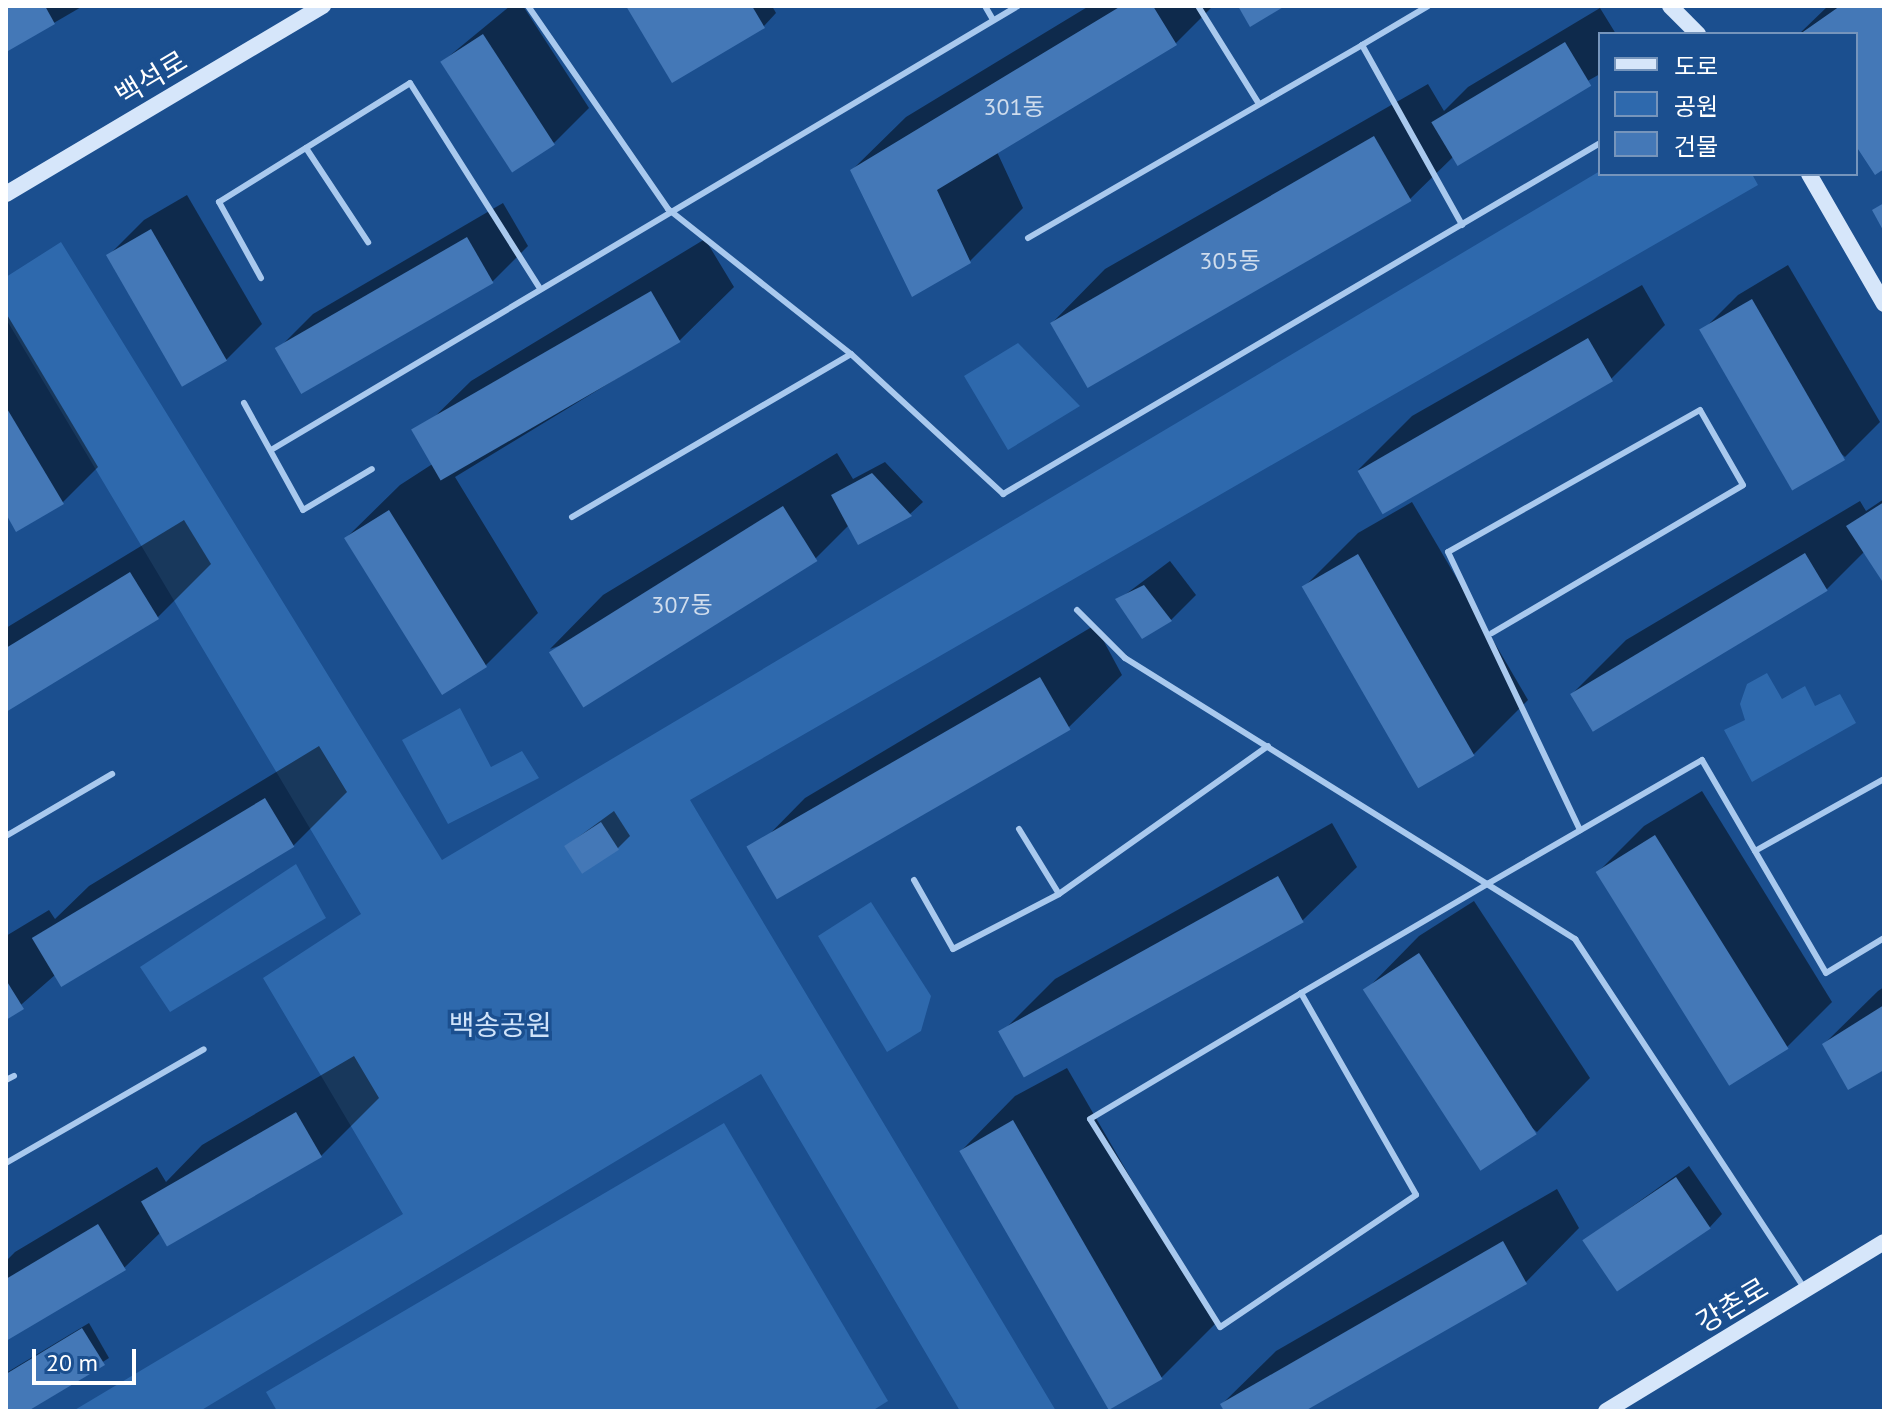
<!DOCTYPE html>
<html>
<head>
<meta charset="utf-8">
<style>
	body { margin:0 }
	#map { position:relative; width:1890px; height:1417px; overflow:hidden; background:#1b4f8f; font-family:"PT Sans","Noto Sans KR",sans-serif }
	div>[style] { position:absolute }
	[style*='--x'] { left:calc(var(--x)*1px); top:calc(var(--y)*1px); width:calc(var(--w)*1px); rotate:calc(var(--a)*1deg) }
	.green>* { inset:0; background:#2e69ad }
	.shadow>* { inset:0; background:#0007 }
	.building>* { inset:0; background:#4478b7; transform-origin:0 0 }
	.service>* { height:6px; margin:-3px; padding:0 3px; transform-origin:3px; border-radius:3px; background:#a9c9ee }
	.secondary>* { height:16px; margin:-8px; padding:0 8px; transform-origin:8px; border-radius:8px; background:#d6e6fa }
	span { translate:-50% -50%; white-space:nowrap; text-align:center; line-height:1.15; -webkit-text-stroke:7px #1b4f8f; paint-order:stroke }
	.number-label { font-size:24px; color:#d0dded }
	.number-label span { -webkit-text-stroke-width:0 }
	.street-label { font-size:28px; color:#fff }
	.park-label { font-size:28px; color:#cfe3fa }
	.frame { position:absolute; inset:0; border:8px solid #fff; pointer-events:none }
	.legend { position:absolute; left:1598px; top:32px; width:260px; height:144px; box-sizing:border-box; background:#1b4f8f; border:2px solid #7695bc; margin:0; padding:10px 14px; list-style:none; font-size:24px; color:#fff }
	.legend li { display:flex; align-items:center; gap:16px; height:40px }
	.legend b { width:40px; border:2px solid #7695bc }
	.scale { position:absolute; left:32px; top:1349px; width:104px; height:36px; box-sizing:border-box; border:4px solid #fff; border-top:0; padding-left:10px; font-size:24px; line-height:28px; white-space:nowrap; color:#fff; -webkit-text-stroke:6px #1b4f8f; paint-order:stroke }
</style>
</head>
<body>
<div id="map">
	<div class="green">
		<i style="clip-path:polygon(1600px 171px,1752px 174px,1758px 185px,690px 800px,1056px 1411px,960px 1411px,761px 1074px,200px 1411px,73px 1411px,403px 1214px,263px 978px,361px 914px,6px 319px,6px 277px,61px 242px,442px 860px)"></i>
		<i style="clip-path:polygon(1018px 343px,1080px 406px,1008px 450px,964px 376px)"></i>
		<i style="clip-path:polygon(1767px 673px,1782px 699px,1805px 686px,1815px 706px,1840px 694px,1856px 723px,1752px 782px,1724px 730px,1745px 720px,1740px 704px,1747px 684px)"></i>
		<i style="clip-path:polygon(460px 708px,491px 767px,522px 751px,539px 778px,448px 824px,402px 740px)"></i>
		<i style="clip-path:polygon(296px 864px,326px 918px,170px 1012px,140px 967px)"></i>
		<i style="clip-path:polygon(871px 902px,931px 996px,921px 1031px,887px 1052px,818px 936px)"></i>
		<i style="clip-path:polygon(724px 1123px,888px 1401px,872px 1411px,277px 1411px,266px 1392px)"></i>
	</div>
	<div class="shadow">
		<i style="clip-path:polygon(6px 6px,83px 6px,9px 49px)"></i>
		<i style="clip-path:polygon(510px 6px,523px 6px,589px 108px,554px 143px,442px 62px)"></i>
		<i style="clip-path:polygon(628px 6px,772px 6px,776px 13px,764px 26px)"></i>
		<i style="clip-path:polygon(1089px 6px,1213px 6px,1176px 43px,997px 152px,1023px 208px,969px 262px,852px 170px,906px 117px)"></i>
		<i style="clip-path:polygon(1828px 6px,1884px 6px,1884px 166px,1856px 143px,1856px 34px,1799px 34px)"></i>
		<i style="clip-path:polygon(1600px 8px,1616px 34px,1600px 34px,1600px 74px,1454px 156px,1410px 199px,1052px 323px,1105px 269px,1428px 84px,1444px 111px,1468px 87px)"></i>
		<i style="clip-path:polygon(187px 195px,262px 324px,226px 360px,182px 384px,109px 255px,144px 220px)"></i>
		<i style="clip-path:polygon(503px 203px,528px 246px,493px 281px,278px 349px,313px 314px)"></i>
		<i style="clip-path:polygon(705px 239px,734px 287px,680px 340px,455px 477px,538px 613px,485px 666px,346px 538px,400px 485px,434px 463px,417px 434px,471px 381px)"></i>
		<i style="clip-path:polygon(1788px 265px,1880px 422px,1845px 457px,1703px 330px,1738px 295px)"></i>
		<i style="clip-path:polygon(1642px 285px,1665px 325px,1611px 379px,1358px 470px,1412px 416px)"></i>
		<i style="clip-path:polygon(6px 313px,98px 467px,63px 502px,17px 529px,6px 511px)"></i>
		<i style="clip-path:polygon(837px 453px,853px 479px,885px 462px,923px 502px,910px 514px,849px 525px,815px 559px,550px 649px,603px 595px)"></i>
		<i style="clip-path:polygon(1884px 499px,1884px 580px,1865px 551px,1827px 589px,1573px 693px,1626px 640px,1860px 501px,1866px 511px)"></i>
		<i style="clip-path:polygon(1412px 502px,1528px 700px,1474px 754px,1421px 785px,1304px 587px,1358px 533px)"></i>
		<i style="clip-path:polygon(184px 520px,211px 564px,157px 618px,6px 709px,6px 628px)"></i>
		<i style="clip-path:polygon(1170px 561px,1196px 595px,1171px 620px,1118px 600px)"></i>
		<i style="clip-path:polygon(1095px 625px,1122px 675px,1068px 728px,752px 852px,805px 798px)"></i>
		<i style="clip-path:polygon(319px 746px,347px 792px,293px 846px,55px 975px,6px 1018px,6px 936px,49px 910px,55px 919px,89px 886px)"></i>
		<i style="clip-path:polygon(1702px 791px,1832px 1002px,1786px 1048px,1598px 872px,1644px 826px)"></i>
		<i style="clip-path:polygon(614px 811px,630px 836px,617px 849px,566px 846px)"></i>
		<i style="clip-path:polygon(1332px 823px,1357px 867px,1303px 920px,1021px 1072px,1001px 1033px,1055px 979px)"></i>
		<i style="clip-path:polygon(1474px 901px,1590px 1078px,1537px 1132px,1366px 990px,1419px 936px)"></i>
		<i style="clip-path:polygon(1884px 987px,1884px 1067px,1824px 1044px,1878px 991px)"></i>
		<i style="clip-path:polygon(354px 1056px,379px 1098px,321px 1156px,161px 1232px,124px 1268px,6px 1339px,6px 1261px,15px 1252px,157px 1167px,166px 1182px,202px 1145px)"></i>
		<i style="clip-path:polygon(1067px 1068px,1215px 1324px,1161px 1378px,962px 1150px,1015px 1096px)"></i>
		<i style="clip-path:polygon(1689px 1166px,1722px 1214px,1710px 1227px,1585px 1240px)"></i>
		<i style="clip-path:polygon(1557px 1189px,1579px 1228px,1526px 1282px,1301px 1411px,1226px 1411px,1222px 1404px,1276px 1351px)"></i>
		<i style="clip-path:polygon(89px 1323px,109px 1358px,24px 1411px,6px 1411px,6px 1373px)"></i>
	</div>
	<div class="building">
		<i style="clip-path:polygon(6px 6px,45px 6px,55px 24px,8px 51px)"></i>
		<i style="clip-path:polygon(626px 6px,752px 6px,765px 28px,672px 83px)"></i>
		<i style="clip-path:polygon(1121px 6px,1153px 6px,1177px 45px,937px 190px,971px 263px,912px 297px,850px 170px)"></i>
		<i style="clip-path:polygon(1238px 6px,1285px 6px,1250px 27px)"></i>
		<i style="clip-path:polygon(1840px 6px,1884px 6px,1884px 169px,1875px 175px,1856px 146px,1856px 34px,1800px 34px)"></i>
		<i style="left:483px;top:34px;width:132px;height:51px;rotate:57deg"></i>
		<i style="left:1565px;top:42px;width:51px;height:156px;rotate:59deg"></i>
		<i style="left:1374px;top:136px;width:75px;height:374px;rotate:60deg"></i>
		<i style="clip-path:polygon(1884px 203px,1884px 232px,1872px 210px)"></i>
		<i style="left:151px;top:229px;width:152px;height:52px;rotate:60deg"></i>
		<i style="left:467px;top:237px;width:53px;height:222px;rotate:60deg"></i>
		<i style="left:651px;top:291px;width:59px;height:277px;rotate:60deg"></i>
		<i style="left:1752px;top:299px;width:186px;height:61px;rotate:60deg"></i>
		<i style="left:1588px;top:338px;width:50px;height:266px;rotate:60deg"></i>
		<i style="clip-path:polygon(6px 407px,64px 504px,16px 532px,6px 514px)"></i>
		<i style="clip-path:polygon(872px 473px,912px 516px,858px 545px,831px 495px)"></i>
		<i style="clip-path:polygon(1884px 502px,1884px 584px,1846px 526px)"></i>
		<i style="left:783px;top:506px;width:65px;height:276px;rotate:58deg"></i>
		<i style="left:389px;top:510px;width:185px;height:53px;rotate:58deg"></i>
		<i style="left:1805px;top:553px;width:44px;height:274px;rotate:59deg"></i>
		<i style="left:1358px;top:554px;width:233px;height:65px;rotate:60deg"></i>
		<i style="clip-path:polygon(130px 572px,159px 619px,6px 712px,6px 648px)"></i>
		<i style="clip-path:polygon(1144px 585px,1172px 621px,1142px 639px,1115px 599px)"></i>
		<i style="left:1040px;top:677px;width:61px;height:339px;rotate:60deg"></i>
		<i style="left:265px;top:798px;width:57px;height:272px;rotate:59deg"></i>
		<i style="left:601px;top:822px;width:33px;height:44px;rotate:57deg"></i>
		<i style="left:1655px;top:835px;width:252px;height:70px;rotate:58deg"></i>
		<i style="left:1278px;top:876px;width:53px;height:320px;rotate:61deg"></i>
		<i style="left:1419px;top:953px;width:216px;height:67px;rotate:57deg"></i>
		<i style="clip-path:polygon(6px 980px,24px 1009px,6px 1020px)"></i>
		<i style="clip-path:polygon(1884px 1005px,1884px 1070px,1848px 1090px,1822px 1044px)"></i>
		<i style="left:296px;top:1112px;width:52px;height:179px;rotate:60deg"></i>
		<i style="left:1013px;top:1120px;width:299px;height:62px;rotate:60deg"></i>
		<i style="left:1676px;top:1177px;width:62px;height:113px;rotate:56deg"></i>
		<i style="clip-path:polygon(98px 1224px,126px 1270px,6px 1341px,6px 1279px)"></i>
		<i style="clip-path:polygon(1503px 1241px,1527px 1284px,1305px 1411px,1224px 1411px,1220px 1404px)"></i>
		<i style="clip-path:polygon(82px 1328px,105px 1365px,28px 1411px,6px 1411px,6px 1374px)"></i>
	</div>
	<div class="service">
		<i style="--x:528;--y:6;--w:247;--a:55.4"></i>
		<i style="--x:668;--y:209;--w:233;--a:38.4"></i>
		<i style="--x:851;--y:354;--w:207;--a:42.6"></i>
		<i style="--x:1003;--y:494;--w:693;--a:-30.45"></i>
		<i style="--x:985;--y:6;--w:16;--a:60"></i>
		<i style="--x:1198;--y:6;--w:115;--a:58.1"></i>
		<i style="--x:1362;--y:45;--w:77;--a:-30.6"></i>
		<i style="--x:306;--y:148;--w:113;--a:56.6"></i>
		<i style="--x:1028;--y:238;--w:386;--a:-30"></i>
		<i style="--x:1362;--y:45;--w:206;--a:60.9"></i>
		<i style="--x:261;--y:278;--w:87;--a:-118.9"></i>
		<i style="--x:219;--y:202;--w:225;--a:-31.9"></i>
		<i style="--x:410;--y:83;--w:241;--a:57.7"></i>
		<i style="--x:244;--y:403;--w:122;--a:61.1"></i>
		<i style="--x:303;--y:510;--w:80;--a:-30.7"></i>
		<i style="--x:271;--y:450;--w:869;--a:-30.73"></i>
		<i style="--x:572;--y:517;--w:323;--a:-30.3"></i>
		<i style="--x:1077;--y:610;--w:68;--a:45"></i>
		<i style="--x:1125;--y:658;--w:531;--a:31.98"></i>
		<i style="--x:1575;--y:939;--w:417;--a:56.7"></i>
		<i style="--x:1492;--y:633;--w:291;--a:-30.5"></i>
		<i style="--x:1743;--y:485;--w:86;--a:-119.8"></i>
		<i style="--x:1700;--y:410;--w:289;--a:150.6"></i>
		<i style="--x:1448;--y:552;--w:308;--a:64.6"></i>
		<i style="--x:1019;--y:829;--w:76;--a:58.4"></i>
		<i style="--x:6;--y:836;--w:123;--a:-30.3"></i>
		<i style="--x:1755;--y:851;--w:148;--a:-29.2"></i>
		<i style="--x:914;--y:880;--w:79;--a:60.5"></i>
		<i style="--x:953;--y:949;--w:119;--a:-27.4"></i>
		<i style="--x:1059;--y:894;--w:256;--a:-35.3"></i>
		<i style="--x:1301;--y:993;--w:232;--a:60.3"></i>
		<i style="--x:1416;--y:1195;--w:236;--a:146"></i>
		<i style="--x:1220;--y:1327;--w:245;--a:-122"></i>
		<i style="--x:1090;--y:1119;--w:246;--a:-30.8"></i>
		<i style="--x:1301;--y:993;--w:218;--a:-30.3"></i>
		<i style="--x:1489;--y:883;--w:246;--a:-30"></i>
		<i style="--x:1702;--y:760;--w:246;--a:59.8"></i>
		<i style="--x:1826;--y:973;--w:68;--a:-31.1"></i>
		<i style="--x:6;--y:1080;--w:9;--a:-27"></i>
		<i style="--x:6;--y:1163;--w:228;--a:-29.9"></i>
	</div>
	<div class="secondary">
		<i style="--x:1670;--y:6;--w:40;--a:45"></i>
		<i style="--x:1809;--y:174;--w:150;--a:60"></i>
		<i style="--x:6;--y:194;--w:369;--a:-30.7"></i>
		<i style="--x:1606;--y:1411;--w:325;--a:-31.3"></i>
	</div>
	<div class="number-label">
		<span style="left:1014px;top:107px">301동</span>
		<span style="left:1230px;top:261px">305동</span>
		<span style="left:682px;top:605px">307동</span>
	</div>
	<div class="street-label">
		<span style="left:151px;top:78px;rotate:-31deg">백석로</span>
		<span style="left:1732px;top:1305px;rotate:-31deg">강촌로</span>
	</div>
	<div class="park-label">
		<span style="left:500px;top:1025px">백송공원</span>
	</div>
	<div class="frame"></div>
	<ul class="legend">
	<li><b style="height:10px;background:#d6e6fa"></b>도로</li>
	<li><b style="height:22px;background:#2e69ad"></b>공원</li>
	<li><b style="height:22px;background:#4478b7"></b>건물</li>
	</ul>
	<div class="scale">20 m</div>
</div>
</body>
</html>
